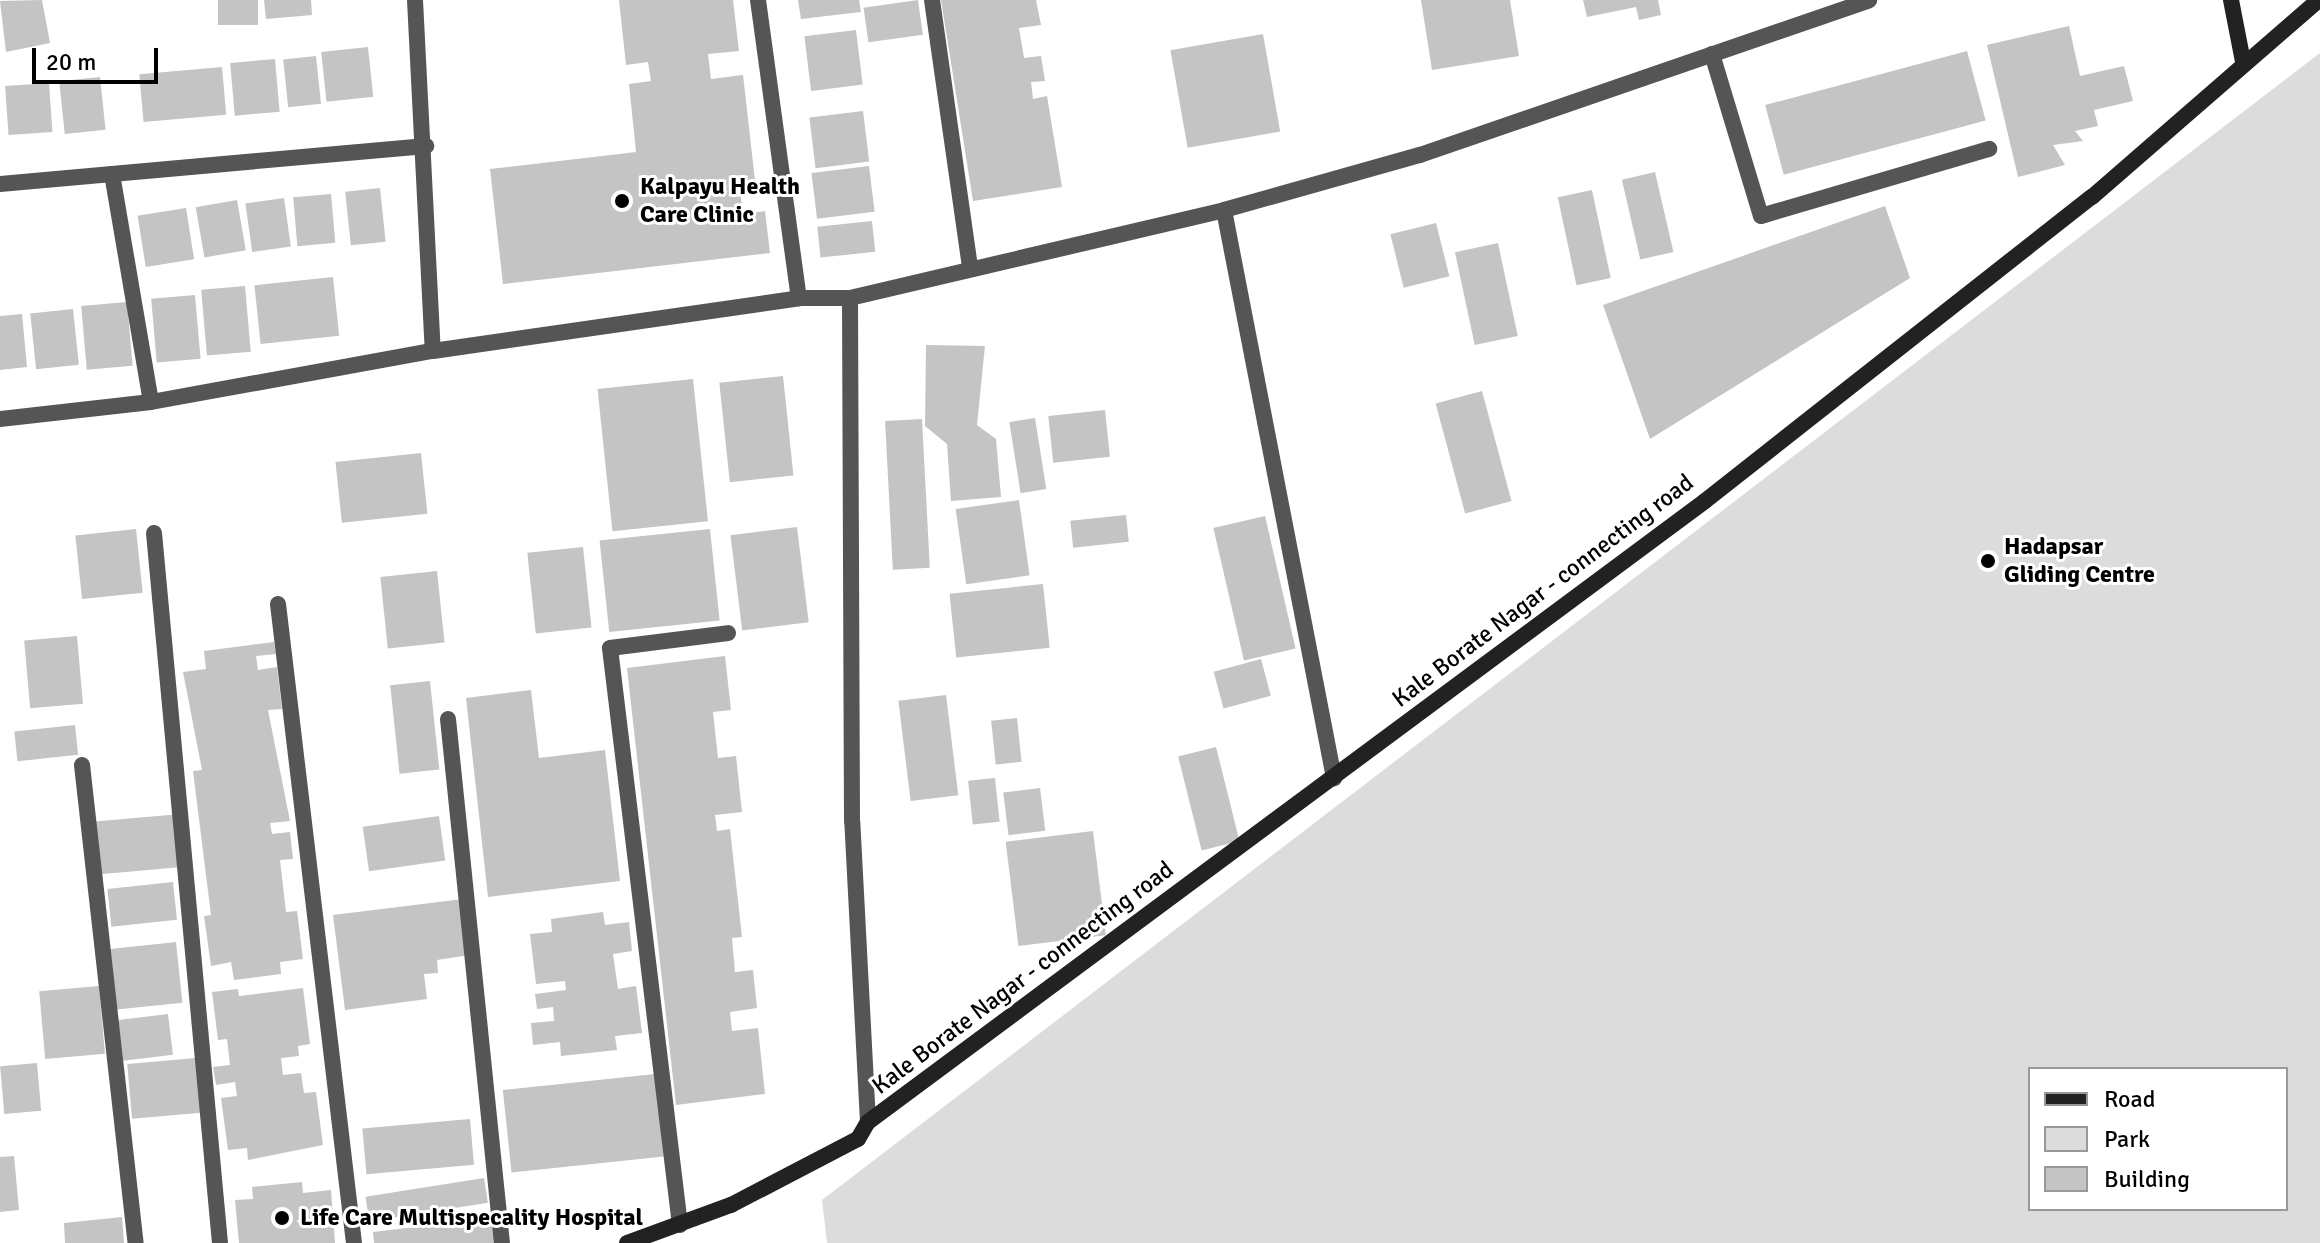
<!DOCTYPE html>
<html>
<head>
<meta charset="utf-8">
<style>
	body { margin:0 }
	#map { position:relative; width:2320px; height:1243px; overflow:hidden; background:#fff; font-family:Signika,sans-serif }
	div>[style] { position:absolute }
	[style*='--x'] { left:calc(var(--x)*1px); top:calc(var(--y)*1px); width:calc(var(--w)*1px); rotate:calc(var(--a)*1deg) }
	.green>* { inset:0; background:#dcdcdc }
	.building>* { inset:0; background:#c4c4c4; transform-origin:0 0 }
	.lane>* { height:16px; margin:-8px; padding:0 8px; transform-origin:8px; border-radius:8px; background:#555 }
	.street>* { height:16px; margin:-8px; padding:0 8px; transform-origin:8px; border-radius:8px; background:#555 }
	.secondary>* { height:16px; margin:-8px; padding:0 8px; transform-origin:8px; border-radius:8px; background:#222 }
	.dots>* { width:22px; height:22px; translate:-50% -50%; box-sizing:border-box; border:4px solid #fff; border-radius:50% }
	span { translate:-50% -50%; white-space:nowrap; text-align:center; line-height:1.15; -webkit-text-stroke:6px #fff; paint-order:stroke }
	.poi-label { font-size:24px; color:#000; font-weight:700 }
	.left { translate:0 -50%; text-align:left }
	.street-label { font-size:24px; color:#000 }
	.legend { position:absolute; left:2028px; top:1067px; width:260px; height:144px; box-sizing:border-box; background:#fff; border:2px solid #999; margin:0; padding:10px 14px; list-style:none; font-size:24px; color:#000 }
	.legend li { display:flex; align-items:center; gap:16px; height:40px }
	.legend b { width:40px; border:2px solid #999 }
	.scale { position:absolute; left:32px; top:48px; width:126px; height:36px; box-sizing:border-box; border:4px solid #000; border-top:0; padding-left:10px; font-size:24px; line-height:28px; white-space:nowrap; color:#000; -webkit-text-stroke:6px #fff; paint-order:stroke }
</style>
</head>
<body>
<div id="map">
	<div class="green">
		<i style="clip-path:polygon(evenodd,2320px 53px,2320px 1243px,827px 1243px,822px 1200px,2320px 53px,2030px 1069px,2286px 1069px,2286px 1209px,2030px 1209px,2030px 1069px)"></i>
	</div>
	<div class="building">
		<i style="clip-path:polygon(42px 0,50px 43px,6px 52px,0 1px)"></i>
		<i style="left:218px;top:0;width:40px;height:25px"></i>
		<i style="clip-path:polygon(264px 0,311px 0,312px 15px,266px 19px)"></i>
		<i style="clip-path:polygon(619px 0,733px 0,739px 51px,708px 54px,711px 79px,743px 75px,756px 189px,740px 191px,743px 214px,765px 211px,770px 253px,503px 284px,490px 169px,636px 152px,629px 84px,651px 81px,648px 62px,626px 65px)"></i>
		<i style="clip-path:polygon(798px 0,859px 0,861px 12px,801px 19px)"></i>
		<i style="left:918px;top:0;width:35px;height:55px;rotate:82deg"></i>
		<i style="clip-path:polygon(941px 0,1036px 0,1041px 25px,1019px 28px,1024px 58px,1041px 56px,1045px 81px,1031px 82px,1033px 99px,1047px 96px,1062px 187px,973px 201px)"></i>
		<i style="clip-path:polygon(1421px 0,1510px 0,1519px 56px,1432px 70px)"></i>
		<i style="clip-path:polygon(1583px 0,1658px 0,1661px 15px,1639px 20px,1636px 7px,1587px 17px)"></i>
		<i style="clip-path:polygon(2069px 26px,2080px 76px,2124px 66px,2133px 101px,2094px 110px,2098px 126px,2075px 131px,2083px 141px,2053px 145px,2065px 165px,2018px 177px,1987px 45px)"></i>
		<i style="left:856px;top:30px;width:55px;height:52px;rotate:83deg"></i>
		<i style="left:1263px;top:34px;width:99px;height:94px;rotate:80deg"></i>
		<i style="left:368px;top:47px;width:50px;height:47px;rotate:84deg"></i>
		<i style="left:1967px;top:51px;width:72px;height:209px;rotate:75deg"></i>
		<i style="left:316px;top:56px;width:48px;height:33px;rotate:84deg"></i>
		<i style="left:275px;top:59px;width:53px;height:45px;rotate:85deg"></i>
		<i style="left:222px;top:67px;width:48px;height:83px;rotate:85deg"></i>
		<i style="left:100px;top:77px;width:53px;height:41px;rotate:84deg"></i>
		<i style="left:49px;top:83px;width:49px;height:44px;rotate:86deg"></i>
		<i style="left:863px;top:111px;width:51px;height:54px;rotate:83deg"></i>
		<i style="left:869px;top:166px;width:46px;height:58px;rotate:83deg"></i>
		<i style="left:1655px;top:172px;width:82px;height:34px;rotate:77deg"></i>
		<i style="left:380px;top:188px;width:54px;height:35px;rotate:84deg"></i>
		<i style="left:1592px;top:190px;width:90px;height:35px;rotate:78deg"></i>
		<i style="left:331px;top:194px;width:49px;height:38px;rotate:85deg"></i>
		<i style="left:284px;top:198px;width:49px;height:39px;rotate:82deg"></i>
		<i style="left:237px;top:200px;width:51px;height:42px;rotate:80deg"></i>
		<i style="clip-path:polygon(1885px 206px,1910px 278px,1650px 439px,1603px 305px)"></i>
		<i style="left:186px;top:208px;width:52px;height:49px;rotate:81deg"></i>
		<i style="left:872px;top:221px;width:31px;height:55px;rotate:84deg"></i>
		<i style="left:1436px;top:223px;width:55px;height:47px;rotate:76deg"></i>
		<i style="left:1498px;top:243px;width:95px;height:44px;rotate:78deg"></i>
		<i style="left:333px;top:277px;width:59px;height:79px;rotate:84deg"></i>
		<i style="left:245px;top:286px;width:66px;height:44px;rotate:85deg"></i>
		<i style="left:195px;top:295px;width:64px;height:44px;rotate:85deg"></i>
		<i style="left:127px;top:302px;width:64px;height:46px;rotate:85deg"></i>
		<i style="left:73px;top:309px;width:56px;height:43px;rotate:84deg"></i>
		<i style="clip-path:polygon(22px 314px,27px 367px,0 370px,0 316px)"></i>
		<i style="clip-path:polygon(926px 345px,985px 346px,977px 425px,996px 439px,1001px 497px,951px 501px,947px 444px,925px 426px)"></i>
		<i style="left:783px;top:376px;width:100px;height:64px;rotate:84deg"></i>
		<i style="left:693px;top:379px;width:143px;height:96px;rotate:84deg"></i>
		<i style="left:1482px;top:391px;width:114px;height:48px;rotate:75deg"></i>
		<i style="left:1105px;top:410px;width:47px;height:57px;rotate:84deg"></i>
		<i style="left:1035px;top:418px;width:72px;height:26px;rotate:81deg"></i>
		<i style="left:922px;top:419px;width:149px;height:37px;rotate:87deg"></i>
		<i style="left:421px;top:453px;width:61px;height:86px;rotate:84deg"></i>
		<i style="left:1019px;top:500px;width:76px;height:64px;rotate:82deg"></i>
		<i style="left:1126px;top:515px;width:27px;height:56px;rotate:84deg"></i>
		<i style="left:1265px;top:516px;width:136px;height:53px;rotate:77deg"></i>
		<i style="left:797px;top:527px;width:96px;height:67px;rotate:83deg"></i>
		<i style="left:136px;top:529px;width:64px;height:61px;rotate:84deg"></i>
		<i style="left:710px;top:529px;width:92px;height:111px;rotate:84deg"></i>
		<i style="left:583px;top:547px;width:81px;height:56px;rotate:84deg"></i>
		<i style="left:437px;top:571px;width:72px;height:57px;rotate:84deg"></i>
		<i style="left:1043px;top:584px;width:64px;height:94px;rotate:84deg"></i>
		<i style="left:77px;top:636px;width:68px;height:53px;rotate:85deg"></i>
		<i style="clip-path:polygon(274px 642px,276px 654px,256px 656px,258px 670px,277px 667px,282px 709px,268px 710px,290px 821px,270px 823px,272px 834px,290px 832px,293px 859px,280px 860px,286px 912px,297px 911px,303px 959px,280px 962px,281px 974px,234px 980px,231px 962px,211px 966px,204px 916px,211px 915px,193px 771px,202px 770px,183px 672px,206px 669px,204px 651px)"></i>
		<i style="clip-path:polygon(725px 656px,731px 710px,713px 712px,718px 758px,736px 756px,742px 812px,715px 815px,717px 831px,730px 829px,742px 937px,732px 938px,735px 972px,753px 970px,757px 1008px,730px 1012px,732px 1031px,758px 1028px,765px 1094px,676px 1105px,627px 668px)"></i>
		<i style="left:1261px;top:659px;width:38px;height:49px;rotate:75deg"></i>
		<i style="left:430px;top:681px;width:89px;height:40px;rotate:84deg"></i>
		<i style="clip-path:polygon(531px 690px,539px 758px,605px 750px,620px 881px,488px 897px,466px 698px)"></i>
		<i style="left:946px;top:695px;width:101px;height:48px;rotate:83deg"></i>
		<i style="left:1017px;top:718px;width:44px;height:26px;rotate:84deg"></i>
		<i style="left:75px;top:725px;width:30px;height:61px;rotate:84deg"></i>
		<i style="left:1216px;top:747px;width:97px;height:39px;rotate:76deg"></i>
		<i style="left:995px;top:778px;width:44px;height:27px;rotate:84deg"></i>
		<i style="left:1040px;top:788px;width:43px;height:37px;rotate:83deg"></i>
		<i style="left:180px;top:814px;width:53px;height:85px;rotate:85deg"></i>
		<i style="left:439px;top:816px;width:45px;height:77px;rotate:82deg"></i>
		<i style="left:1093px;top:831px;width:105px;height:88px;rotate:83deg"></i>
		<i style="left:173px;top:882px;width:38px;height:66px;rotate:84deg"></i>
		<i style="clip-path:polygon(463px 899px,470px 955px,437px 960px,438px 973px,424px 974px,427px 999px,345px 1010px,333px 915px)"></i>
		<i style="clip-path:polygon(603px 912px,605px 925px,629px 922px,632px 951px,613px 954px,618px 989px,636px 986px,642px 1033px,615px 1036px,617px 1050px,561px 1056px,560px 1042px,533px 1045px,531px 1023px,554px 1021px,553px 1007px,537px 1009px,535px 994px,566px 990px,565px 981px,536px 984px,530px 934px,552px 932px,551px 919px)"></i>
		<i style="left:176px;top:942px;width:61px;height:66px;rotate:84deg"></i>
		<i style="left:99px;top:986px;width:68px;height:60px;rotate:85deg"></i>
		<i style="clip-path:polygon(303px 988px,310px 1044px,298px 1046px,299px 1056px,281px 1058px,283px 1075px,301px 1073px,304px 1093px,316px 1092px,323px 1145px,248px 1160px,247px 1148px,228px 1150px,221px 1098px,237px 1096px,235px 1082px,216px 1085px,213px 1067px,230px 1065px,227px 1039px,218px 1040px,212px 992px,238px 989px,239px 996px)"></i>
		<i style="left:168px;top:1014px;width:41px;height:50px;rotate:83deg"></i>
		<i style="left:196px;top:1058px;width:55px;height:69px;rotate:85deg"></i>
		<i style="left:37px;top:1063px;width:48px;height:37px;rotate:85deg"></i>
		<i style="left:655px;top:1074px;width:83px;height:153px;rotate:84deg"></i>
		<i style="left:470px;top:1119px;width:46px;height:108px;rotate:85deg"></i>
		<i style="clip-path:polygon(14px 1156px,19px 1210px,0 1212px,0 1157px)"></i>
		<i style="left:484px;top:1178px;width:25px;height:120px;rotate:81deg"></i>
		<i style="clip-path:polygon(302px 1182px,303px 1193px,331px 1190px,335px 1243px,239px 1243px,235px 1200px,253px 1199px,252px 1187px)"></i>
		<i style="clip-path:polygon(122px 1217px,124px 1243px,65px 1243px,64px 1223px)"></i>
		<i style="clip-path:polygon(492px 1218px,495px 1243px,374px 1243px,373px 1232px)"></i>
	</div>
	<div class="lane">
		<i style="--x:415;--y:0;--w:351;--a:87.1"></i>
		<i style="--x:758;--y:0;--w:301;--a:82.2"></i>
		<i style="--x:112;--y:174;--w:231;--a:80.3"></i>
		<i style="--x:0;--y:184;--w:428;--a:-5.1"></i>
		<i style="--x:0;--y:419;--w:152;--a:-6.4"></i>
		<i style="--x:151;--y:402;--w:287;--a:-10.3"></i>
		<i style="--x:433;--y:351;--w:370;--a:-8.2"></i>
		<i style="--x:799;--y:298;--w:51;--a:0"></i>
		<i style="--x:680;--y:1225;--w:581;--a:-96.92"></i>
		<i style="--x:610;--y:648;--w:119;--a:-7.2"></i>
	</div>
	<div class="street">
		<i style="--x:932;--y:0;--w:269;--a:81.9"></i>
		<i style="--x:1712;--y:54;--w:169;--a:73.2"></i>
		<i style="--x:1761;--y:216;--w:238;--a:-16.4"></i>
		<i style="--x:1224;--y:210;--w:579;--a:79.04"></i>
		<i style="--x:154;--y:533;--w:713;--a:84.69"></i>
		<i style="--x:278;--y:604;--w:644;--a:83.22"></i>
		<i style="--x:448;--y:719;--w:527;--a:84.12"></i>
		<i style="--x:82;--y:765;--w:481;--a:83.6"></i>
		<i style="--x:868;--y:1122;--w:301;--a:-93"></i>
		<i style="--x:852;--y:821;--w:523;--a:-90.22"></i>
		<i style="--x:850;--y:298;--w:384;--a:-13.2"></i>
		<i style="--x:1224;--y:210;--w:204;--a:-15.7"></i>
		<i style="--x:1420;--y:155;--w:475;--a:-19"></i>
	</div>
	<div class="secondary">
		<i style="--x:2231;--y:0;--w:63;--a:79"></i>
		<i style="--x:627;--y:1243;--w:111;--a:-20.1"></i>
		<i style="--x:731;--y:1205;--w:143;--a:-27.5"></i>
		<i style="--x:858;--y:1139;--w:20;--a:-60"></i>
		<i style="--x:868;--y:1122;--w:1042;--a:-36.57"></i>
		<i style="--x:1705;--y:501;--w:492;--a:-38.2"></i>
		<i style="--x:2092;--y:197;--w:301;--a:-41"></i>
	</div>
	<div class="dots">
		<i style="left:622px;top:201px;background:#000"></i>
		<i style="left:1988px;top:561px;background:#000"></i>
		<i style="left:282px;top:1218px;background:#000"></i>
	</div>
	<div class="poi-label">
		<span class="left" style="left:640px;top:201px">Kalpayu Health<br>Care Clinic</span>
		<span class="left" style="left:2004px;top:561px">Hadapsar<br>Gliding Centre</span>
		<span class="left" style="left:300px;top:1218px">Life Care Multispecality Hospital</span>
	</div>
	<div class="street-label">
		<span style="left:1543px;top:591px;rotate:-37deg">Kale Borate Nagar - connecting road</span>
		<span style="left:1023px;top:978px;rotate:-37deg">Kale Borate Nagar - connecting road</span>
	</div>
	<ul class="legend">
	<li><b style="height:10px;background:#222"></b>Road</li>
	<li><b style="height:22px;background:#dcdcdc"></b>Park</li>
	<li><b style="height:22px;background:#c4c4c4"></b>Building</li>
	</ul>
	<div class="scale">20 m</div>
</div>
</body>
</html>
